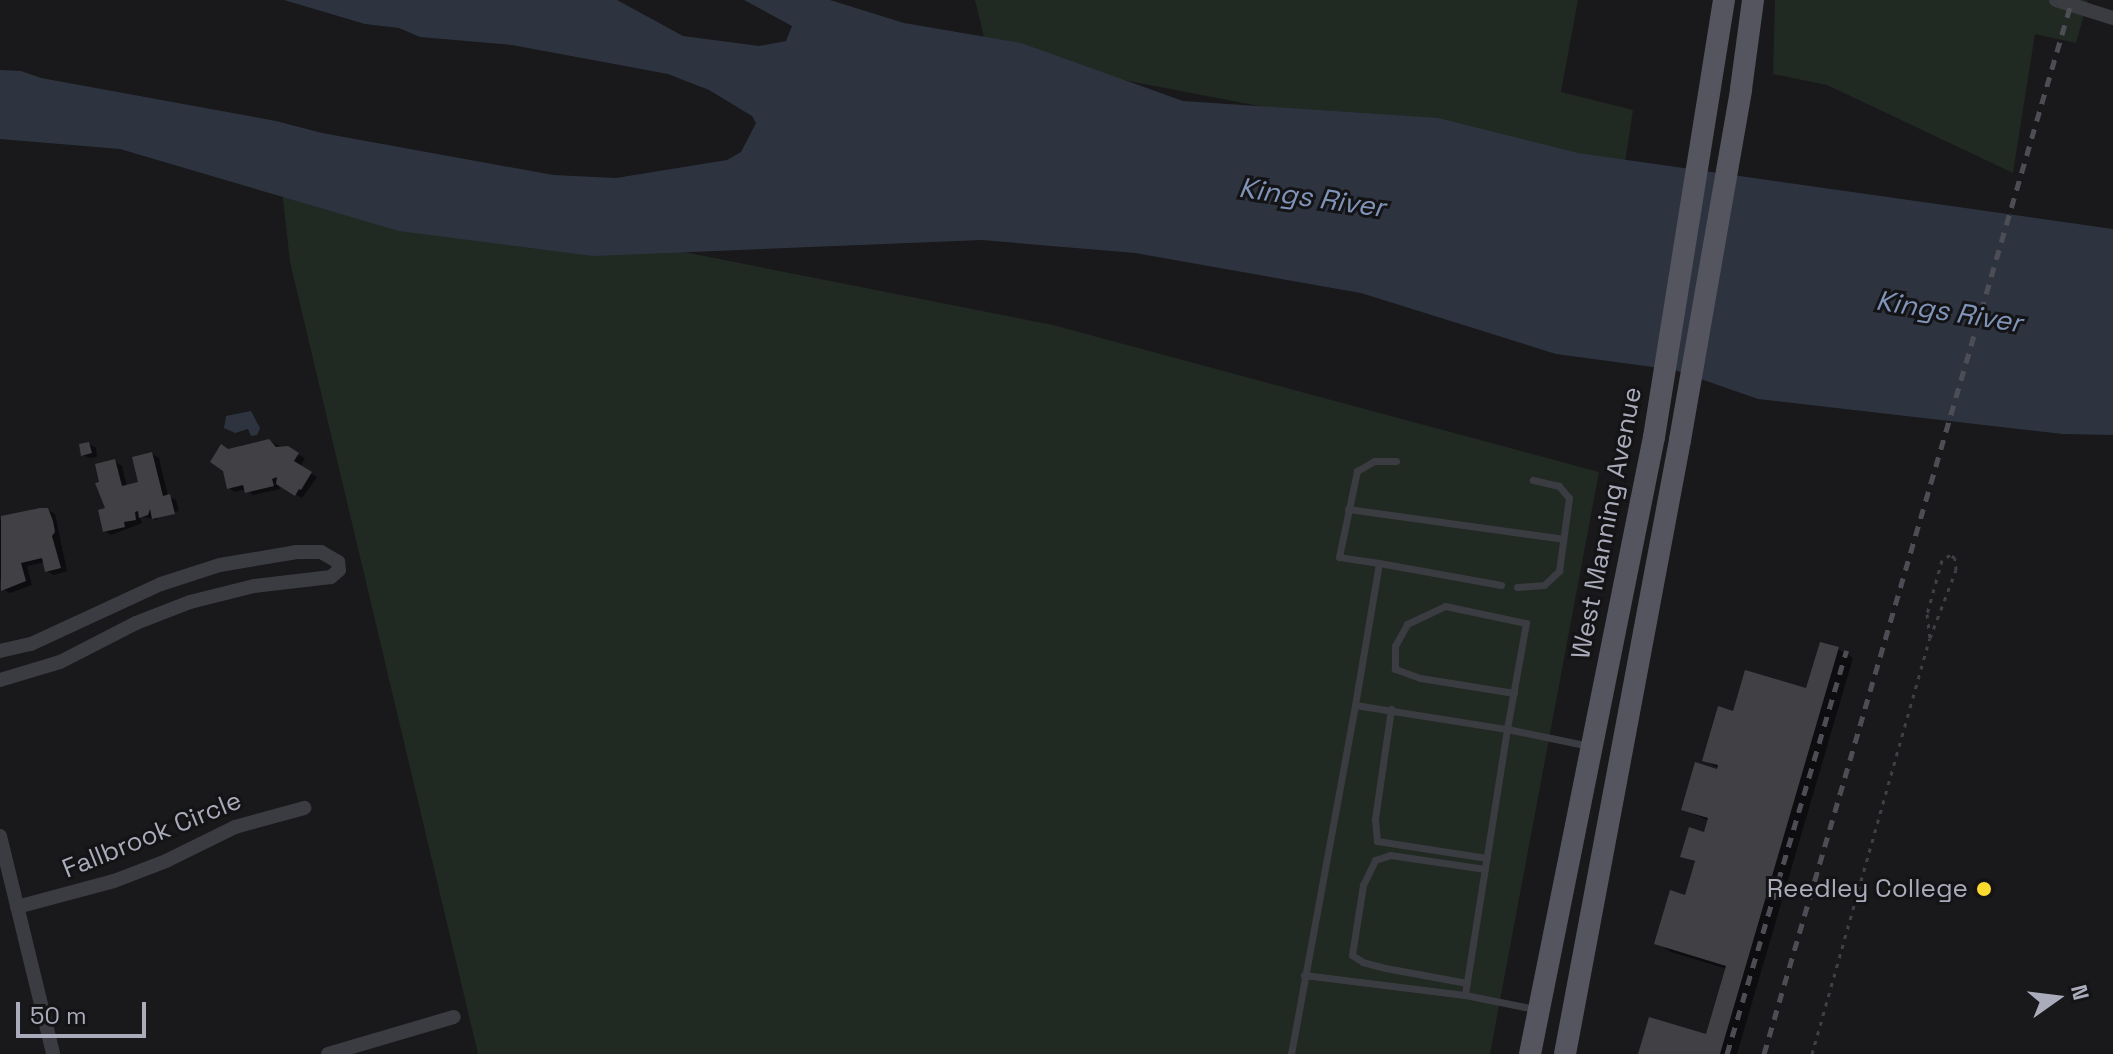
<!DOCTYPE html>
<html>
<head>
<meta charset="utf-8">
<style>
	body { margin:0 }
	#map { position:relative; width:2113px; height:1054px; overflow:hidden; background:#19181b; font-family:"Space Grotesk",sans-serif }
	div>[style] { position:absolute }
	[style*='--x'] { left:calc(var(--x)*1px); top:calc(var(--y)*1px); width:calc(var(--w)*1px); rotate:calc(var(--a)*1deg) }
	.green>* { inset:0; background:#202922 }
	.water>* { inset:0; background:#2d3440 }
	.shadow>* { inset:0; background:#0007 }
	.building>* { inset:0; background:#404045 }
	.path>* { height:3px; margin-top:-1.5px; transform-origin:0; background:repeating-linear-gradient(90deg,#3f4047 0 4px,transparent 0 10px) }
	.lane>* { height:7px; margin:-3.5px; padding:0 3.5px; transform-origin:3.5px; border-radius:3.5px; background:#3b3b42 }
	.street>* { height:14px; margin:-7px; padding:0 7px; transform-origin:7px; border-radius:7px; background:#3b3b42 }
	.primary>* { height:22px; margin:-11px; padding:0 11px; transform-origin:11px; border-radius:11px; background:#55555f }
	.rail>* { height:5px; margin-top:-2.5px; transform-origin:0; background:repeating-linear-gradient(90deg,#4c4d55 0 10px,transparent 0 18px) }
	.dots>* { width:22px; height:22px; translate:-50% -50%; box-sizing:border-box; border:4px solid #141316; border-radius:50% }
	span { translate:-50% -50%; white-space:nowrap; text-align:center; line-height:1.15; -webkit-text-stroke:6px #141316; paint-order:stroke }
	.street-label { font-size:26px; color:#aaacbb }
	.poi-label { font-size:26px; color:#aaacbb }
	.right { translate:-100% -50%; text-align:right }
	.water-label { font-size:28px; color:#7f94b8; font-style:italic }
	.north { position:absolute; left:2017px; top:958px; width:80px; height:80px; -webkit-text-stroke:6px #141316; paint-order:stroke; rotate:76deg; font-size:22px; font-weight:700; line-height:32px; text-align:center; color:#aaacbb }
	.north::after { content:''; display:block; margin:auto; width:28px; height:36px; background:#aaacbb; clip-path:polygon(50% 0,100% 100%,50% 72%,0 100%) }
	.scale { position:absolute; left:16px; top:1002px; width:130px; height:36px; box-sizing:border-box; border:4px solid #aaacbb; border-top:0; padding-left:10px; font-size:24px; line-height:28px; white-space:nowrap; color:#aaacbb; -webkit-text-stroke:6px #141316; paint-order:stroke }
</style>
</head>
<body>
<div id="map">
	<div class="green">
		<i style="clip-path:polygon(975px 0,1578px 0,1561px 92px,1633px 110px,1623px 176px,988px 54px)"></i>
		<i style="clip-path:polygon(1775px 0,2083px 0,2088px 1px,2076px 43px,2035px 34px,2013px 173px,1827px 85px,1773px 74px)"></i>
		<i style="clip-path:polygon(280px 172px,1053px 325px,1599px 472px,1490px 1054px,478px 1054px,290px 262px)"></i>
	</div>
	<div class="water">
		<i style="clip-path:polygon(284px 0,617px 0,683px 36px,759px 46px,786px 41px,792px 26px,744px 0,830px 0,904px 23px,1021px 43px,1183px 101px,1438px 118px,1578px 153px,2113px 229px,2113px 435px,2063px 434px,1758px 399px,1675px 370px,1556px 354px,1361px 293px,1135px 253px,982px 240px,593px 256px,399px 231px,120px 149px,0 139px,0 70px,21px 71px,41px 78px,276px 121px,322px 133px,553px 175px,616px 178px,727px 160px,741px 152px,756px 123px,752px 116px,709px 90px,668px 74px,512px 45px,420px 37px,399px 28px,365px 24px)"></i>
		<i style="clip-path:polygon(251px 411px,260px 428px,257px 435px,251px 436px,248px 429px,235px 433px,224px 428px,226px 416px)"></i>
	</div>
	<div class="shadow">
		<i style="clip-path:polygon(269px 441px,305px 458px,300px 467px,317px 477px,302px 498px,278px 484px,280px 489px,253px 495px,246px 489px,235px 492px,229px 488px,228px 451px)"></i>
		<i style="clip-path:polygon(89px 444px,96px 448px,97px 457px,90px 458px,83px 455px)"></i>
		<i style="clip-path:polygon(152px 454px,159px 458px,168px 496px,176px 500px,179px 511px,157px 516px,157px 520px,140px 516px,142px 523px,111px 535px,105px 531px,115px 462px,122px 466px,127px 487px,141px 484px)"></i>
		<i style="clip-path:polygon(48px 510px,55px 514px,67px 571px,54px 575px,47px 571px,45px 562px,27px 566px,32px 585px,10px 593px,3px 589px,0 578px,0 520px,32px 511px)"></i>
		<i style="clip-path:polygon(1838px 649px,1853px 658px,1737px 1054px,1640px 1054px,1707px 1036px,1727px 969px,1671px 952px,1657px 943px,1686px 897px,1696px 863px,1683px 856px,1705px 834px,1709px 821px,1683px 809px,1725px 771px,1704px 760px,1734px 713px,1808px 690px)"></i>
	</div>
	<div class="building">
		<i style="clip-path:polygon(269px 439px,276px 447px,288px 446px,299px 453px,294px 461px,312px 472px,301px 490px,299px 489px,295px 496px,276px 484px,277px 477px,272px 479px,274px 486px,245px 493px,243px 485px,227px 489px,223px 471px,210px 462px,221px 444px,228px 449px)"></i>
		<i style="clip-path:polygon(89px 442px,92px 453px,81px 456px,79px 444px)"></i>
		<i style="clip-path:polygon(152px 452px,163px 496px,170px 494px,175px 514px,152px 519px,150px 509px,148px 515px,139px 518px,138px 511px,135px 512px,136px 520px,124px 522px,125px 527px,103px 532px,98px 510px,105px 508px,95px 483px,99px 482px,95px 464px,115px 459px,122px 486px,138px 482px,132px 457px)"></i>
		<i style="clip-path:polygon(40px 508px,48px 508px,53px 521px,55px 532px,52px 536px,61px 568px,45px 572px,42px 558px,21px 563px,26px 581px,1px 591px,1px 516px)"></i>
		<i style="clip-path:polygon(1820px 642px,1839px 647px,1720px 1054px,1638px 1054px,1649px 1017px,1706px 1034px,1726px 966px,1654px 944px,1670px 890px,1685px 895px,1695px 861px,1680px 857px,1689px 827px,1704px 832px,1708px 818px,1681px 810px,1695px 762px,1717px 769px,1718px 765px,1702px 761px,1718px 706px,1733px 711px,1745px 670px,1806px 688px)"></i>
	</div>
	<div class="path">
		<i style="--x:1812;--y:1054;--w:432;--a:-74.2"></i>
		<i style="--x:1930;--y:638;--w:73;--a:-69.1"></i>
		<i style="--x:1956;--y:570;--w:12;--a:-95"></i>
		<i style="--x:1955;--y:558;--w:6;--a:-149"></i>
		<i style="--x:1950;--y:555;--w:9;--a:148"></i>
		<i style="--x:1942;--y:560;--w:56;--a:105.5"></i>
		<i style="--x:1927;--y:614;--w:24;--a:83"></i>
	</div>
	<div class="lane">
		<i style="--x:1348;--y:509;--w:217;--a:7.9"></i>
		<i style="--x:1379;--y:563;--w:40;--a:-171.5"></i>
		<i style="--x:1339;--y:557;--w:88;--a:-78.2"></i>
		<i style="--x:1357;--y:471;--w:20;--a:-30"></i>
		<i style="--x:1374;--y:461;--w:22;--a:0"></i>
		<i style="--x:1517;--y:587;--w:27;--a:-4"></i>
		<i style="--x:1544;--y:585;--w:21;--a:-43"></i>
		<i style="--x:1559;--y:571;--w:74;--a:-82.2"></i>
		<i style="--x:1569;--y:498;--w:16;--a:-130"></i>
		<i style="--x:1559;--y:486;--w:27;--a:-167"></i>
		<i style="--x:1514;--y:693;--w:95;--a:-170.9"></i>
		<i style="--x:1420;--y:678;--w:27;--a:-160"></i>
		<i style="--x:1395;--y:669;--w:23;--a:-90"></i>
		<i style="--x:1395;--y:646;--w:25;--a:-61"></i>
		<i style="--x:1407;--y:624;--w:42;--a:-25.3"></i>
		<i style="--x:1445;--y:606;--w:83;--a:11.9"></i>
		<i style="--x:1526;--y:623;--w:108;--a:100.2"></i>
		<i style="--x:1507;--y:729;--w:84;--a:11.7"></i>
		<i style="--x:1355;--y:705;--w:144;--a:-80.4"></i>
		<i style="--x:1379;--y:563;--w:124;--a:10.2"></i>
		<i style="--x:1391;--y:709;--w:111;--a:98.3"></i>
		<i style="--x:1375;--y:819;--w:22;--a:85"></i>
		<i style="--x:1377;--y:841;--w:111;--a:8.8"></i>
		<i style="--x:1304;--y:975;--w:162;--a:7.1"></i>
		<i style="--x:1467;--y:983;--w:83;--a:-169.6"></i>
		<i style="--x:1385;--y:968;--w:23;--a:-165"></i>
		<i style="--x:1363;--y:962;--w:13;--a:-148"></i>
		<i style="--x:1352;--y:955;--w:71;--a:-81.1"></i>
		<i style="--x:1363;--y:885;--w:28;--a:-64"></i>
		<i style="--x:1375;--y:860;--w:16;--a:-18"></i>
		<i style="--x:1390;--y:855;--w:96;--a:8.4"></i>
		<i style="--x:1291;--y:1054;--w:355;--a:-79.6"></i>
		<i style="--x:1355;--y:705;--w:154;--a:9"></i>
		<i style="--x:1507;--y:729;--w:269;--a:99"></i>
		<i style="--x:1465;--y:995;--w:71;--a:11.3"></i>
	</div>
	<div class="street">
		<i style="--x:2056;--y:0;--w:60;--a:17.5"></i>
		<i style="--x:0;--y:651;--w:32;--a:-13"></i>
		<i style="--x:31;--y:644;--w:143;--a:-24.8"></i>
		<i style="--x:161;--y:584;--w:62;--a:-17.9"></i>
		<i style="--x:220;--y:565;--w:78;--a:-9.6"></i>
		<i style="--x:297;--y:552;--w:24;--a:0"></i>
		<i style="--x:321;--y:552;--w:20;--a:30"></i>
		<i style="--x:338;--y:562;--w:8;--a:83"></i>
		<i style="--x:339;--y:570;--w:11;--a:139"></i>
		<i style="--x:331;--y:577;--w:78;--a:173.3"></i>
		<i style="--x:254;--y:586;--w:66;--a:166"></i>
		<i style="--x:190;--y:602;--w:58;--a:158.7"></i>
		<i style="--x:136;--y:623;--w:85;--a:152.8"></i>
		<i style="--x:60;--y:662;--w:63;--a:163.3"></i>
		<i style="--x:0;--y:836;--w:224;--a:76.3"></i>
		<i style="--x:17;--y:907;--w:100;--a:-15"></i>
		<i style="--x:114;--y:881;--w:56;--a:-21"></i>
		<i style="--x:166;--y:861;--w:77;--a:-26.2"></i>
		<i style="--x:235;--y:827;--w:72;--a:-15.4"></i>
		<i style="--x:328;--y:1054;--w:131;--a:-16.4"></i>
	</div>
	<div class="primary">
		<i style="--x:1530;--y:1054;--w:629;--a:-78.64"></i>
		<i style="--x:1654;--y:437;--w:443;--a:-80.9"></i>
		<i style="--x:1565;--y:1054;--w:625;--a:-79.39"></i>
		<i style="--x:1680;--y:440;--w:356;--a:-80.1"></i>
		<i style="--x:1741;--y:89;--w:90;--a:-82.3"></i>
	</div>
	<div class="rail">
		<i style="--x:1727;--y:1054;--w:421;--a:-73.5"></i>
		<i style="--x:1764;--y:1054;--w:1098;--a:-73.71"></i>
	</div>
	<div class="dots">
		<i style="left:1984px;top:889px;background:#fdda2e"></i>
	</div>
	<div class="street-label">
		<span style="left:1607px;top:523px;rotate:-79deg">West Manning Avenue</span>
		<span style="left:152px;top:835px;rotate:-22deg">Fallbrook Circle</span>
	</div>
	<div class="poi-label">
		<span class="right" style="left:1968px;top:889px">Reedley College</span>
	</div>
	<div class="water-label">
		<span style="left:1312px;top:197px;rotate:8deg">Kings River</span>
		<span style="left:1949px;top:311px;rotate:9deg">Kings River</span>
	</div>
	<div class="north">N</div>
	<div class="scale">50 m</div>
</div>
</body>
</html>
